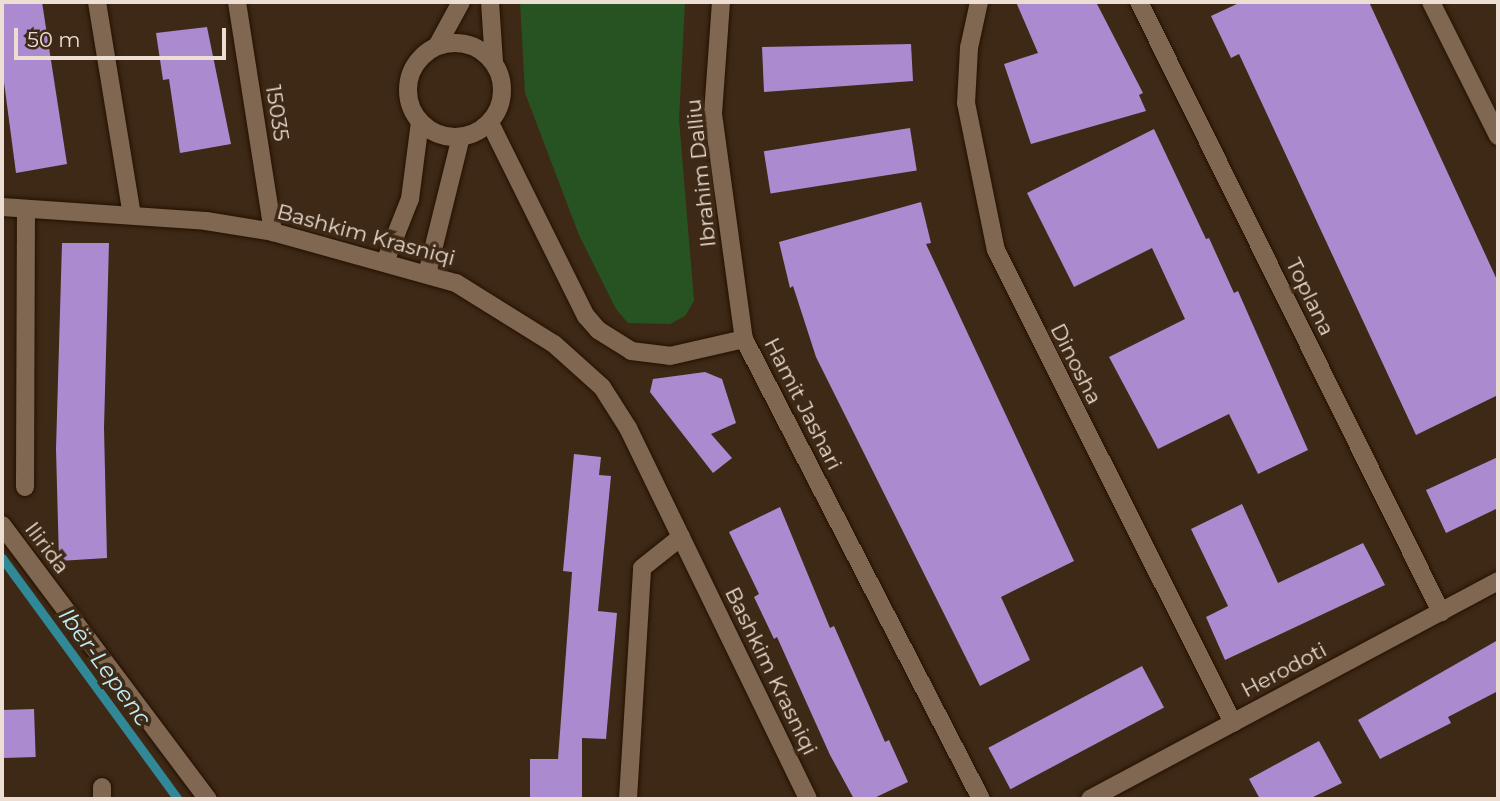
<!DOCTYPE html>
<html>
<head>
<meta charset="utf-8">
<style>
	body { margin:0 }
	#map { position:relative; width:1500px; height:801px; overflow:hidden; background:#3e2916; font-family:Montserrat,sans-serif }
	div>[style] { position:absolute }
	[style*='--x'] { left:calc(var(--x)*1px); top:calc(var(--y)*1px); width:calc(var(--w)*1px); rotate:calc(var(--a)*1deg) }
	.green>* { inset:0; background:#275323 }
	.stream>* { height:9px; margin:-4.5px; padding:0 4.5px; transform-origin:4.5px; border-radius:4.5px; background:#318896 }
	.building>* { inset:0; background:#ab8acf; transform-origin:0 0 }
	.roads { filter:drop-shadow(0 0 2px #241101) drop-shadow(0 0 2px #241101) }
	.minor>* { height:18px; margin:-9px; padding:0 9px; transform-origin:9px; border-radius:9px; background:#7f6751 }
	.minor>.ring { margin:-9px; padding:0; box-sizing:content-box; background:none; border:18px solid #7f6751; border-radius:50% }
	span { translate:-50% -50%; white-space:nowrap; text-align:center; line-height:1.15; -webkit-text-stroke:7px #3e2916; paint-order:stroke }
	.street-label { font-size:21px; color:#ecded2 }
	.water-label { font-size:23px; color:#bceff9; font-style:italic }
	.frame { position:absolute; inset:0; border:4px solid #ecded2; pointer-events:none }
	.scale { position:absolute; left:14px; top:28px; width:212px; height:32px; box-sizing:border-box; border:4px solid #ecded2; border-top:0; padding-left:9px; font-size:21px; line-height:24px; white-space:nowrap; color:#ecded2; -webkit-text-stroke:5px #3e2916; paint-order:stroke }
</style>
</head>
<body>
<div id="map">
	<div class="green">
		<i style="clip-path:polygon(520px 2px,685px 2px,679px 119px,694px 301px,685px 316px,670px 324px,628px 323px,616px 309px,579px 235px,525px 93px)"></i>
	</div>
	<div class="stream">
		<i style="--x:2;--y:558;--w:298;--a:53.9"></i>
	</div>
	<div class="building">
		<i style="clip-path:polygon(2px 2px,42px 2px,67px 164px,16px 173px,2px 67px)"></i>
		<i style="clip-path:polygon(1016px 2px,1096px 2px,1143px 93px,1139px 95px,1146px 111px,1031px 144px,1004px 64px,1038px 53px)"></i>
		<i style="clip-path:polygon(1241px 2px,1369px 2px,1498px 282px,1498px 395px,1416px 435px,1239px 54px,1231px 58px,1211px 16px)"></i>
		<i style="clip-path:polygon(207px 27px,231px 144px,180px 153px,169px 79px,163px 80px,156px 33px)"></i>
		<i style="clip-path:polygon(911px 44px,913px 81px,764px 92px,762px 47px)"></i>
		<i style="left:910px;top:128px;width:43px;height:148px;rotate:81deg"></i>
		<i style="clip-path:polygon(1154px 129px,1206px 239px,1209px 238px,1234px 293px,1238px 291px,1308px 450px,1258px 474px,1229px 414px,1158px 449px,1109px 357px,1185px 319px,1152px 248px,1074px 287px,1027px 193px)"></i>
		<i style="clip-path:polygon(921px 202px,931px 243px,926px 244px,1074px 561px,1001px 597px,1030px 660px,980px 686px,816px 357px,793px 286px,790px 288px,779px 242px)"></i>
		<i style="clip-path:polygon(62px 243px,109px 243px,104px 428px,107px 558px,59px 561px,56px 449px)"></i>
		<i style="clip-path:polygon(705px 372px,722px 379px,736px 423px,711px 434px,732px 458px,713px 473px,650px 392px,653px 379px)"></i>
		<i style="clip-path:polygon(574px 454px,601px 457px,599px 475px,611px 476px,598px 611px,617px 613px,606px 739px,582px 738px,582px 799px,530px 799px,530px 759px,558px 759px,572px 572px,563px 571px)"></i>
		<i style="clip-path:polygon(1498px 457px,1498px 508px,1446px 533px,1426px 490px)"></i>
		<i style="clip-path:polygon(1242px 504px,1278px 583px,1363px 543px,1385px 585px,1225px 660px,1206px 617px,1228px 606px,1191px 529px)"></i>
		<i style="clip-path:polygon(780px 507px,830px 628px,834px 626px,885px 742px,889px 740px,908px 782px,872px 799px,854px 799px,830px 755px,777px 637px,774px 639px,754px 597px,759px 594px,729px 532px)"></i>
		<i style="clip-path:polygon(1498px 640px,1498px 691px,1448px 717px,1451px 723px,1380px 759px,1358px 720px)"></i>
		<i style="left:1142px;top:666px;width:47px;height:174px;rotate:62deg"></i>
		<i style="left:34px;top:709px;width:48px;height:32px;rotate:88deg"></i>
		<i style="clip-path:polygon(1319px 741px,1342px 783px,1309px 799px,1260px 799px,1249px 779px)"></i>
	</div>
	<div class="roads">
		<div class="minor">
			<i style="--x:97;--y:2;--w:216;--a:80.7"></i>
			<i style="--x:237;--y:2;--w:233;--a:81.1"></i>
			<i style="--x:490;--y:2;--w:60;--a:86.2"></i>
			<i style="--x:721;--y:2;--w:112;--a:94.1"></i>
			<i style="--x:713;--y:114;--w:227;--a:82.2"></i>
			<i style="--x:744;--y:339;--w:517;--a:62.74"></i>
			<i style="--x:979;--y:2;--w:47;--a:102.3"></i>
			<i style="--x:969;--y:48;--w:55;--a:93.1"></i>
			<i style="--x:966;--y:103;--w:150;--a:78.5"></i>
			<i style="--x:996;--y:250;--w:529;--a:63.39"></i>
			<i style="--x:1139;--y:2;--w:681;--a:63.66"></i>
			<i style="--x:1431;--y:2;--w:150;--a:63.4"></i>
			<i class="ring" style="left:408px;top:43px;width:76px;height:76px"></i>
			<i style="--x:437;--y:46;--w:50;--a:-61.4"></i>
			<i style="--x:490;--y:123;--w:216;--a:63.6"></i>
			<i style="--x:586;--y:316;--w:18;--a:49"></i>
			<i style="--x:598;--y:330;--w:39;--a:32"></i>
			<i style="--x:631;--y:351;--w:39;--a:7"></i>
			<i style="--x:670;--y:356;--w:76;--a:-12.9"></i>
			<i style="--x:2;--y:207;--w:204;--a:3.9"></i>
			<i style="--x:206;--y:221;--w:68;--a:9.3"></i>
			<i style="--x:273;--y:232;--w:190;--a:15.6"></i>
			<i style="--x:456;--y:283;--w:115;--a:31.9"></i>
			<i style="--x:554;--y:344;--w:64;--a:41.9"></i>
			<i style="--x:602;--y:387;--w:49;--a:57.6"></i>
			<i style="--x:628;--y:428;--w:412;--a:64.1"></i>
			<i style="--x:385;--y:262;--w:68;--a:-68.4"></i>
			<i style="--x:410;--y:199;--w:78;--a:-82.6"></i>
			<i style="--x:427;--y:274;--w:141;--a:-76.1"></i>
			<i style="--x:25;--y:487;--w:278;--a:-89.8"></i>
			<i style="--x:2;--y:525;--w:343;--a:53.1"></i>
			<i style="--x:102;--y:799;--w:12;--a:-90"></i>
			<i style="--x:628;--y:799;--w:231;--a:-86.5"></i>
			<i style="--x:642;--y:568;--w:50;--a:-38.5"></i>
			<i style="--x:1090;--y:799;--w:463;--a:-28.1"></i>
		</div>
	</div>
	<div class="street-label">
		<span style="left:277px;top:113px;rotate:81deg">15035</span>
		<span style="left:701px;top:173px;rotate:-96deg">Ibrahim Dalliu</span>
		<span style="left:366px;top:235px;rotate:15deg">Bashkim Krasniqi</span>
		<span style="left:1310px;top:297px;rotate:64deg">Toplana</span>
		<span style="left:1076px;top:364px;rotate:63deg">Dinosha</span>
		<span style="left:803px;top:404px;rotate:63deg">Hamit Jashari</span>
		<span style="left:47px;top:548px;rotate:53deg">Ilirida</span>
		<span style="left:1284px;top:670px;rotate:-28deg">Herodoti</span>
		<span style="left:771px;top:671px;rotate:64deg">Bashkim Krasniqi</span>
	</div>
	<div class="water-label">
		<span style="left:105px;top:667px;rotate:54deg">Ibër-Lepenc</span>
	</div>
	<div class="frame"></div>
	<div class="scale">50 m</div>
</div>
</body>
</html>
